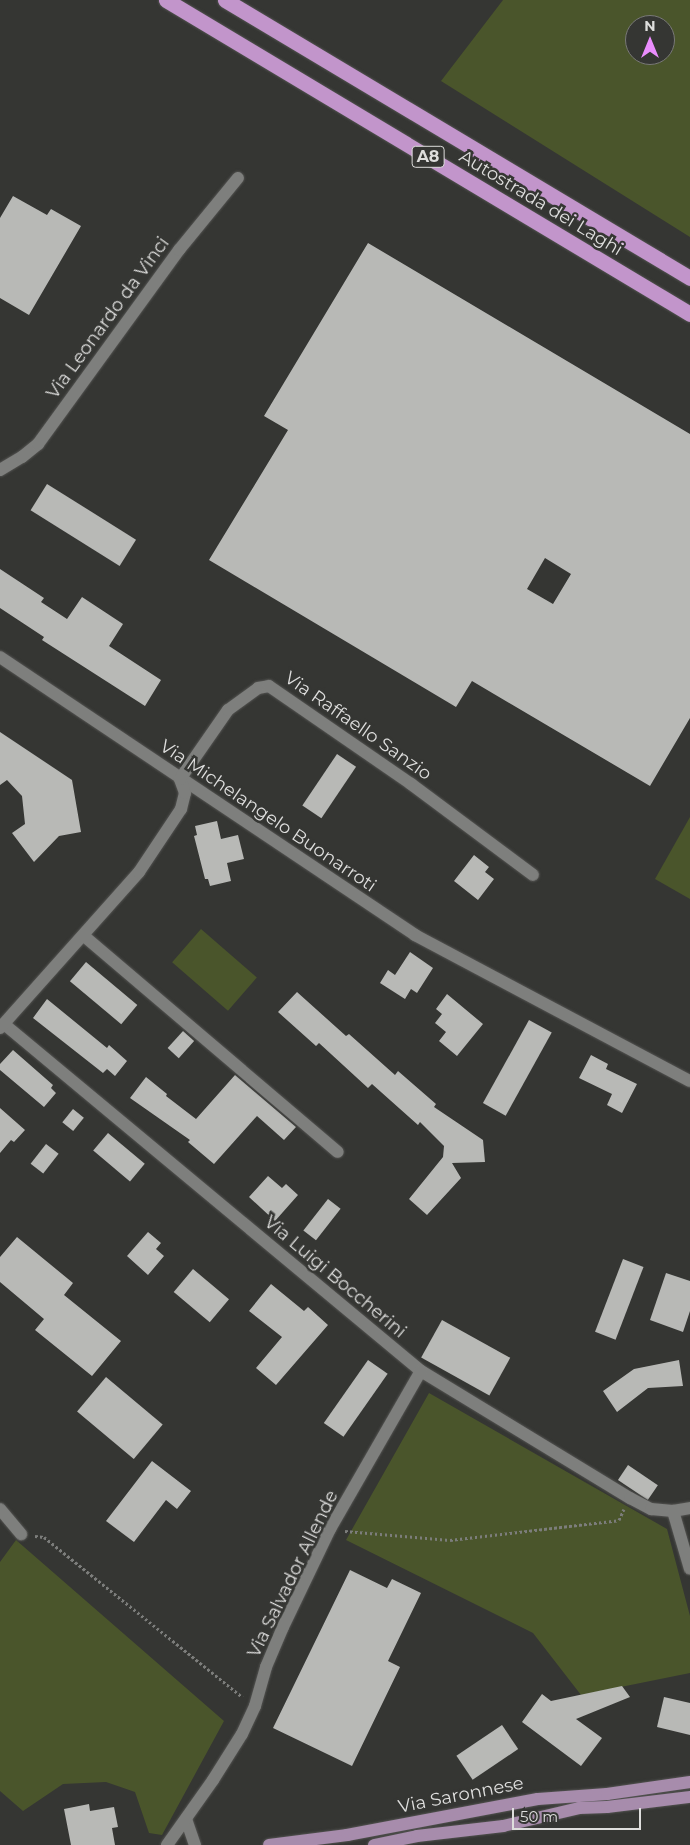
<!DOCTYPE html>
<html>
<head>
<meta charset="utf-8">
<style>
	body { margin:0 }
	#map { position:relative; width:690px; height:1845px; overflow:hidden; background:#353633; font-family:Montserrat,sans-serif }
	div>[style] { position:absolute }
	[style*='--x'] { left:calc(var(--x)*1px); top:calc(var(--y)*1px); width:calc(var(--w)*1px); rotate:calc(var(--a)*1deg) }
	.green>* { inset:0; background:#4a552b; transform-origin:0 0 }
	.building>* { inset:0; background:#b8b9b6; transform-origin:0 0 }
	.path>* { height:3px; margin-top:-1.5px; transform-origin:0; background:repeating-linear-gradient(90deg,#7c7d7b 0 2.5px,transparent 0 5px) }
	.roads { filter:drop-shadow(0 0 1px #535351) drop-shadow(0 0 1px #535351) }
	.street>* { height:12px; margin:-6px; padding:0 6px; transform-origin:6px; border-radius:6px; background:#7e7f7d }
	.primary>* { height:12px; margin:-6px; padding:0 6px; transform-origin:6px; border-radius:6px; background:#a78cac }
	.highway>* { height:15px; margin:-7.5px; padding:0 7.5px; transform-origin:7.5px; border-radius:7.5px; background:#c295cb }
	span { translate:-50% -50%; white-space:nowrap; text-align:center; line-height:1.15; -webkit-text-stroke:5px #353633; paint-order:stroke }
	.shield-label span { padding:1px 4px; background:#353633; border:1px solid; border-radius:4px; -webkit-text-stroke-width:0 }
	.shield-label { font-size:16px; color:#dededd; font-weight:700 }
	.street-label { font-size:18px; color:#dededd }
	.north { position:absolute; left:625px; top:15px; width:50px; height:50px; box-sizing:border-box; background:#353633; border:1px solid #797977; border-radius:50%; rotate:0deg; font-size:14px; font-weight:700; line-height:20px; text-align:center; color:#dededd }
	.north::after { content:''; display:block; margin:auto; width:18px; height:22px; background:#ea8dfd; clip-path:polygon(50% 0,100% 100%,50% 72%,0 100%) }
	.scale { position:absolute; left:512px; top:1808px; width:129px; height:22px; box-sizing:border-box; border:2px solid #dededd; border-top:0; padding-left:6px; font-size:15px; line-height:18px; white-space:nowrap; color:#dededd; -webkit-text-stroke:4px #353633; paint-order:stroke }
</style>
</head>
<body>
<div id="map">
	<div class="green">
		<i style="clip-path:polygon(evenodd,503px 0,690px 0,690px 237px,441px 81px,503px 0,635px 25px,665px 25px,665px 55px,635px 55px,635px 25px)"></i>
		<i style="clip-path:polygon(690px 817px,690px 899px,655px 879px)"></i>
		<i style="left:201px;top:929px;width:74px;height:44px;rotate:41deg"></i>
		<i style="clip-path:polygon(429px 1393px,667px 1529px,690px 1616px,690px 1673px,581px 1695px,533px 1633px,346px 1540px)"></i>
		<i style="clip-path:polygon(16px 1540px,224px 1721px,162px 1835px,149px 1833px,135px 1792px,106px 1782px,63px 1784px,23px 1811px,0 1791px,0 1562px)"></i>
	</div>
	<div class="building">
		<i style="clip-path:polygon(13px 196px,47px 215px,51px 209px,81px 226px,29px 315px,0 298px,0 218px)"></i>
		<i style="clip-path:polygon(evenodd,368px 243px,690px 434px,690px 718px,650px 786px,472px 681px,456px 707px,209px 560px,288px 430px,264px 416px,368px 243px,545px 558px,571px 574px,553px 604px,527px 589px,545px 558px)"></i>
		<i style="left:47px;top:484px;width:105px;height:31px;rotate:32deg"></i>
		<i style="clip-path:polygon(0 569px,44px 598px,41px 602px,67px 619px,82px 597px,123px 624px,109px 646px,161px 680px,145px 706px,42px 640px,44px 637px,0 608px)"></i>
		<i style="clip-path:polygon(0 732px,72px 780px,81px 832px,59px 836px,34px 862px,12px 833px,25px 824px,22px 796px,7px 780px,0 785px)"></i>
		<i style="left:337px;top:754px;width:23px;height:62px;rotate:34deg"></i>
		<i style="clip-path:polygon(217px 821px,221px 839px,238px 835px,244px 859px,227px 863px,231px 881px,210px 886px,208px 879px,205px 879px,194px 836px,197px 835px,195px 826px)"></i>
		<i style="clip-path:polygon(474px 855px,489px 867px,485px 872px,494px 879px,478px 900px,454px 881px)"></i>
		<i style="clip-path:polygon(410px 952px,433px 968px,417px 993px,411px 989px,405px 999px,380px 983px,388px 970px,395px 975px)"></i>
		<i style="left:86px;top:962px;width:67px;height:25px;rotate:40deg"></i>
		<i style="clip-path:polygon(297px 992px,346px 1036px,349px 1034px,395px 1075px,398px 1071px,436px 1104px,434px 1107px,483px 1140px,485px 1162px,452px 1163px,461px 1178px,427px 1215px,409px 1199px,443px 1157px,444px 1146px,420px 1122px,418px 1125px,372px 1084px,368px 1088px,319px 1043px,316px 1046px,278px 1012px)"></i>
		<i style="clip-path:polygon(447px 994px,483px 1024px,457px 1056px,439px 1041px,446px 1032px,435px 1023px,442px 1014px,436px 1009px)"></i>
		<i style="clip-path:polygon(47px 999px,107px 1048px,109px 1045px,127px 1061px,115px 1076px,107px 1069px,103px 1073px,33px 1018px)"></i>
		<i style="left:529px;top:1020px;width:26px;height:95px;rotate:29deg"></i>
		<i style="left:183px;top:1031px;width:15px;height:23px;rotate:42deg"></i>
		<i style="clip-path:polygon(13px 1050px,53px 1085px,51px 1088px,56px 1093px,44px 1107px,0 1070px,0 1064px)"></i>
		<i style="clip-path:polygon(591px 1055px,608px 1064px,606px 1069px,637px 1084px,622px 1113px,607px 1105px,612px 1094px,579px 1078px)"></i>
		<i style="clip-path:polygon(235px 1075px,296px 1127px,284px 1140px,257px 1116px,214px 1164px,188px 1142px,190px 1140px,130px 1098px,146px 1077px,167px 1094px,166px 1096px,196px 1119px)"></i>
		<i style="clip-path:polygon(0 1108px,25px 1130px,14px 1142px,11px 1140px,0 1153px)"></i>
		<i style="left:73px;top:1109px;width:14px;height:17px;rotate:39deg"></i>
		<i style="left:108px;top:1133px;width:48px;height:23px;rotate:40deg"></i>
		<i style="left:46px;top:1144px;width:16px;height:25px;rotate:38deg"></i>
		<i style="clip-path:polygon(268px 1176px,282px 1188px,286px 1184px,298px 1195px,275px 1221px,249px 1197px)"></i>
		<i style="left:328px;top:1199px;width:16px;height:40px;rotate:38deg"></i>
		<i style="clip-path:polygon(148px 1232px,161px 1243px,156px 1249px,164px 1256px,148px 1275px,127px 1256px)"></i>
		<i style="clip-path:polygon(17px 1237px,73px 1283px,64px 1295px,121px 1341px,92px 1376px,35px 1330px,44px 1319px,0 1282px,0 1257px)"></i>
		<i style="left:623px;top:1259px;width:22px;height:78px;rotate:21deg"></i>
		<i style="left:193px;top:1269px;width:47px;height:30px;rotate:40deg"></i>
		<i style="clip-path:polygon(666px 1273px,690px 1281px,690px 1311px,683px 1332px,650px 1320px)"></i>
		<i style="clip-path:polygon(271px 1284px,304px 1311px,308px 1307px,328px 1325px,276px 1385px,256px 1368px,282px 1337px,249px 1311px)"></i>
		<i style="left:442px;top:1320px;width:78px;height:43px;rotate:29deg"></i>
		<i style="left:368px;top:1360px;width:24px;height:77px;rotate:35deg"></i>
		<i style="clip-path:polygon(679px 1360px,683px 1386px,648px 1388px,617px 1412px,603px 1391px,634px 1369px)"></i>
		<i style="left:106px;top:1377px;width:74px;height:45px;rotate:40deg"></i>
		<i style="clip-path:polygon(152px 1461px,191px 1491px,177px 1509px,166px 1500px,134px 1542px,106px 1521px)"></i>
		<i style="left:628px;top:1465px;width:36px;height:18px;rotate:34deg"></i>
		<i style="clip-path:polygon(350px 1570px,387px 1588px,392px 1579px,421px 1593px,388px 1661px,400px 1667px,352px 1766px,273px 1728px)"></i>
		<i style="clip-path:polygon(622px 1686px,630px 1697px,576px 1719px,602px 1738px,581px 1766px,522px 1722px,542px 1694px,551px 1701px)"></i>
		<i style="clip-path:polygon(664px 1697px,690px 1703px,690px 1735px,657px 1727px)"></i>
		<i style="left:502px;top:1725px;width:29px;height:55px;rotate:56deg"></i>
		<i style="clip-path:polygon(89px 1804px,90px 1811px,114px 1807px,118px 1827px,112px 1828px,115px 1845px,71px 1845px,64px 1809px)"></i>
	</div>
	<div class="path">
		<i style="--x:345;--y:1531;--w:105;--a:4.9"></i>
		<i style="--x:450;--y:1540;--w:170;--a:-6.7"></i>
		<i style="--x:619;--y:1520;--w:12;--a:-66"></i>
		<i style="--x:35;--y:1536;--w:9;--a:6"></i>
		<i style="--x:44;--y:1537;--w:255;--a:38.9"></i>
	</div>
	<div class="roads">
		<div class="street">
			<i style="--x:0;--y:470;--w:26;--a:-31"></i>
			<i style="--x:22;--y:457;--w:21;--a:-39"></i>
			<i style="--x:38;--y:444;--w:240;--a:-54"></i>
			<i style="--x:179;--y:250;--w:93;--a:-50.7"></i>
			<i style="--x:0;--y:657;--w:500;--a:33.8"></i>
			<i style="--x:415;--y:935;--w:311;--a:28"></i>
			<i style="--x:84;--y:936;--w:333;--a:40.4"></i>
			<i style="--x:4;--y:1024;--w:542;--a:39.77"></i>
			<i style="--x:421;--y:1371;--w:245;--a:31.3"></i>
			<i style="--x:630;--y:1498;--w:24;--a:28"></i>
			<i style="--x:651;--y:1509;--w:22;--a:5"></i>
			<i style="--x:673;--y:1511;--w:17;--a:-10"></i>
			<i style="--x:0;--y:1028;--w:209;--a:-48.3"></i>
			<i style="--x:139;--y:872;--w:76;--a:-56.3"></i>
			<i style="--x:181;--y:809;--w:16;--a:-76"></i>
			<i style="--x:185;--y:793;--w:15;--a:-110"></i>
			<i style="--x:180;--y:779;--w:84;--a:-55.2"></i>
			<i style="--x:228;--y:710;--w:37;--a:-36"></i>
			<i style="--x:258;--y:688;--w:11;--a:-10"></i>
			<i style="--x:269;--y:686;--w:173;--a:34.6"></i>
			<i style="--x:411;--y:784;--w:152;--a:36.7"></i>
			<i style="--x:0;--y:1509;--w:33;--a:50"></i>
			<i style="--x:673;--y:1511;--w:60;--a:73.7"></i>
			<i style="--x:186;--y:1819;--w:28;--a:71"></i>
			<i style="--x:167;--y:1845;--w:80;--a:-54.7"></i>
			<i style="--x:213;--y:1780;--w:54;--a:-57.8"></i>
			<i style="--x:242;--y:1734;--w:31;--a:-65"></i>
			<i style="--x:255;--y:1706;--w:41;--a:-74.2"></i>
			<i style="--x:266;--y:1667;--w:43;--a:-67"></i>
			<i style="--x:283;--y:1627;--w:109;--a:-64.4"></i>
			<i style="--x:330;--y:1529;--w:182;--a:-60.1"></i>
		</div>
		<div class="primary">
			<i style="--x:269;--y:1845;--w:79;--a:-7.3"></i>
			<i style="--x:347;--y:1835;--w:194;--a:-10.7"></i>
			<i style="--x:538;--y:1799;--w:69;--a:-4.1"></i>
			<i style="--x:607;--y:1794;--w:84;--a:-8.2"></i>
			<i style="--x:374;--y:1845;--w:44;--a:-11.8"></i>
			<i style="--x:417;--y:1836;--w:87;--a:-6.6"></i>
			<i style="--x:503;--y:1826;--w:78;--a:-13.3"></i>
			<i style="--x:579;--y:1808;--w:28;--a:-2"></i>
			<i style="--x:607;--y:1807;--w:84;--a:-6.9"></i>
		</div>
		<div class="highway">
			<i style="--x:166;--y:0;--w:611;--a:30.93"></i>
			<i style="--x:225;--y:0;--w:542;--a:30.87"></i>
		</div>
	</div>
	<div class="shield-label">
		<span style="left:428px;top:157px">A8</span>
	</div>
	<div class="street-label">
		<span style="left:541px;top:203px;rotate:31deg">Autostrada dei Laghi</span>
		<span style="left:108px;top:318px;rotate:-54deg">Via Leonardo da Vinci</span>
		<span style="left:358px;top:726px;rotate:35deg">Via Raffaello Sanzio</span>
		<span style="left:268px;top:816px;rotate:34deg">Via Michelangelo Buonarroti</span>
		<span style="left:335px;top:1277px;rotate:40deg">Via Luigi Boccherini</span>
		<span style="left:293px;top:1574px;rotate:-64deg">Via Salvador Allende</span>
		<span style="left:461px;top:1795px;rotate:-11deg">Via Saronnese</span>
	</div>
	<div class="north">N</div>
	<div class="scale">50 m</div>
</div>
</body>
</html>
